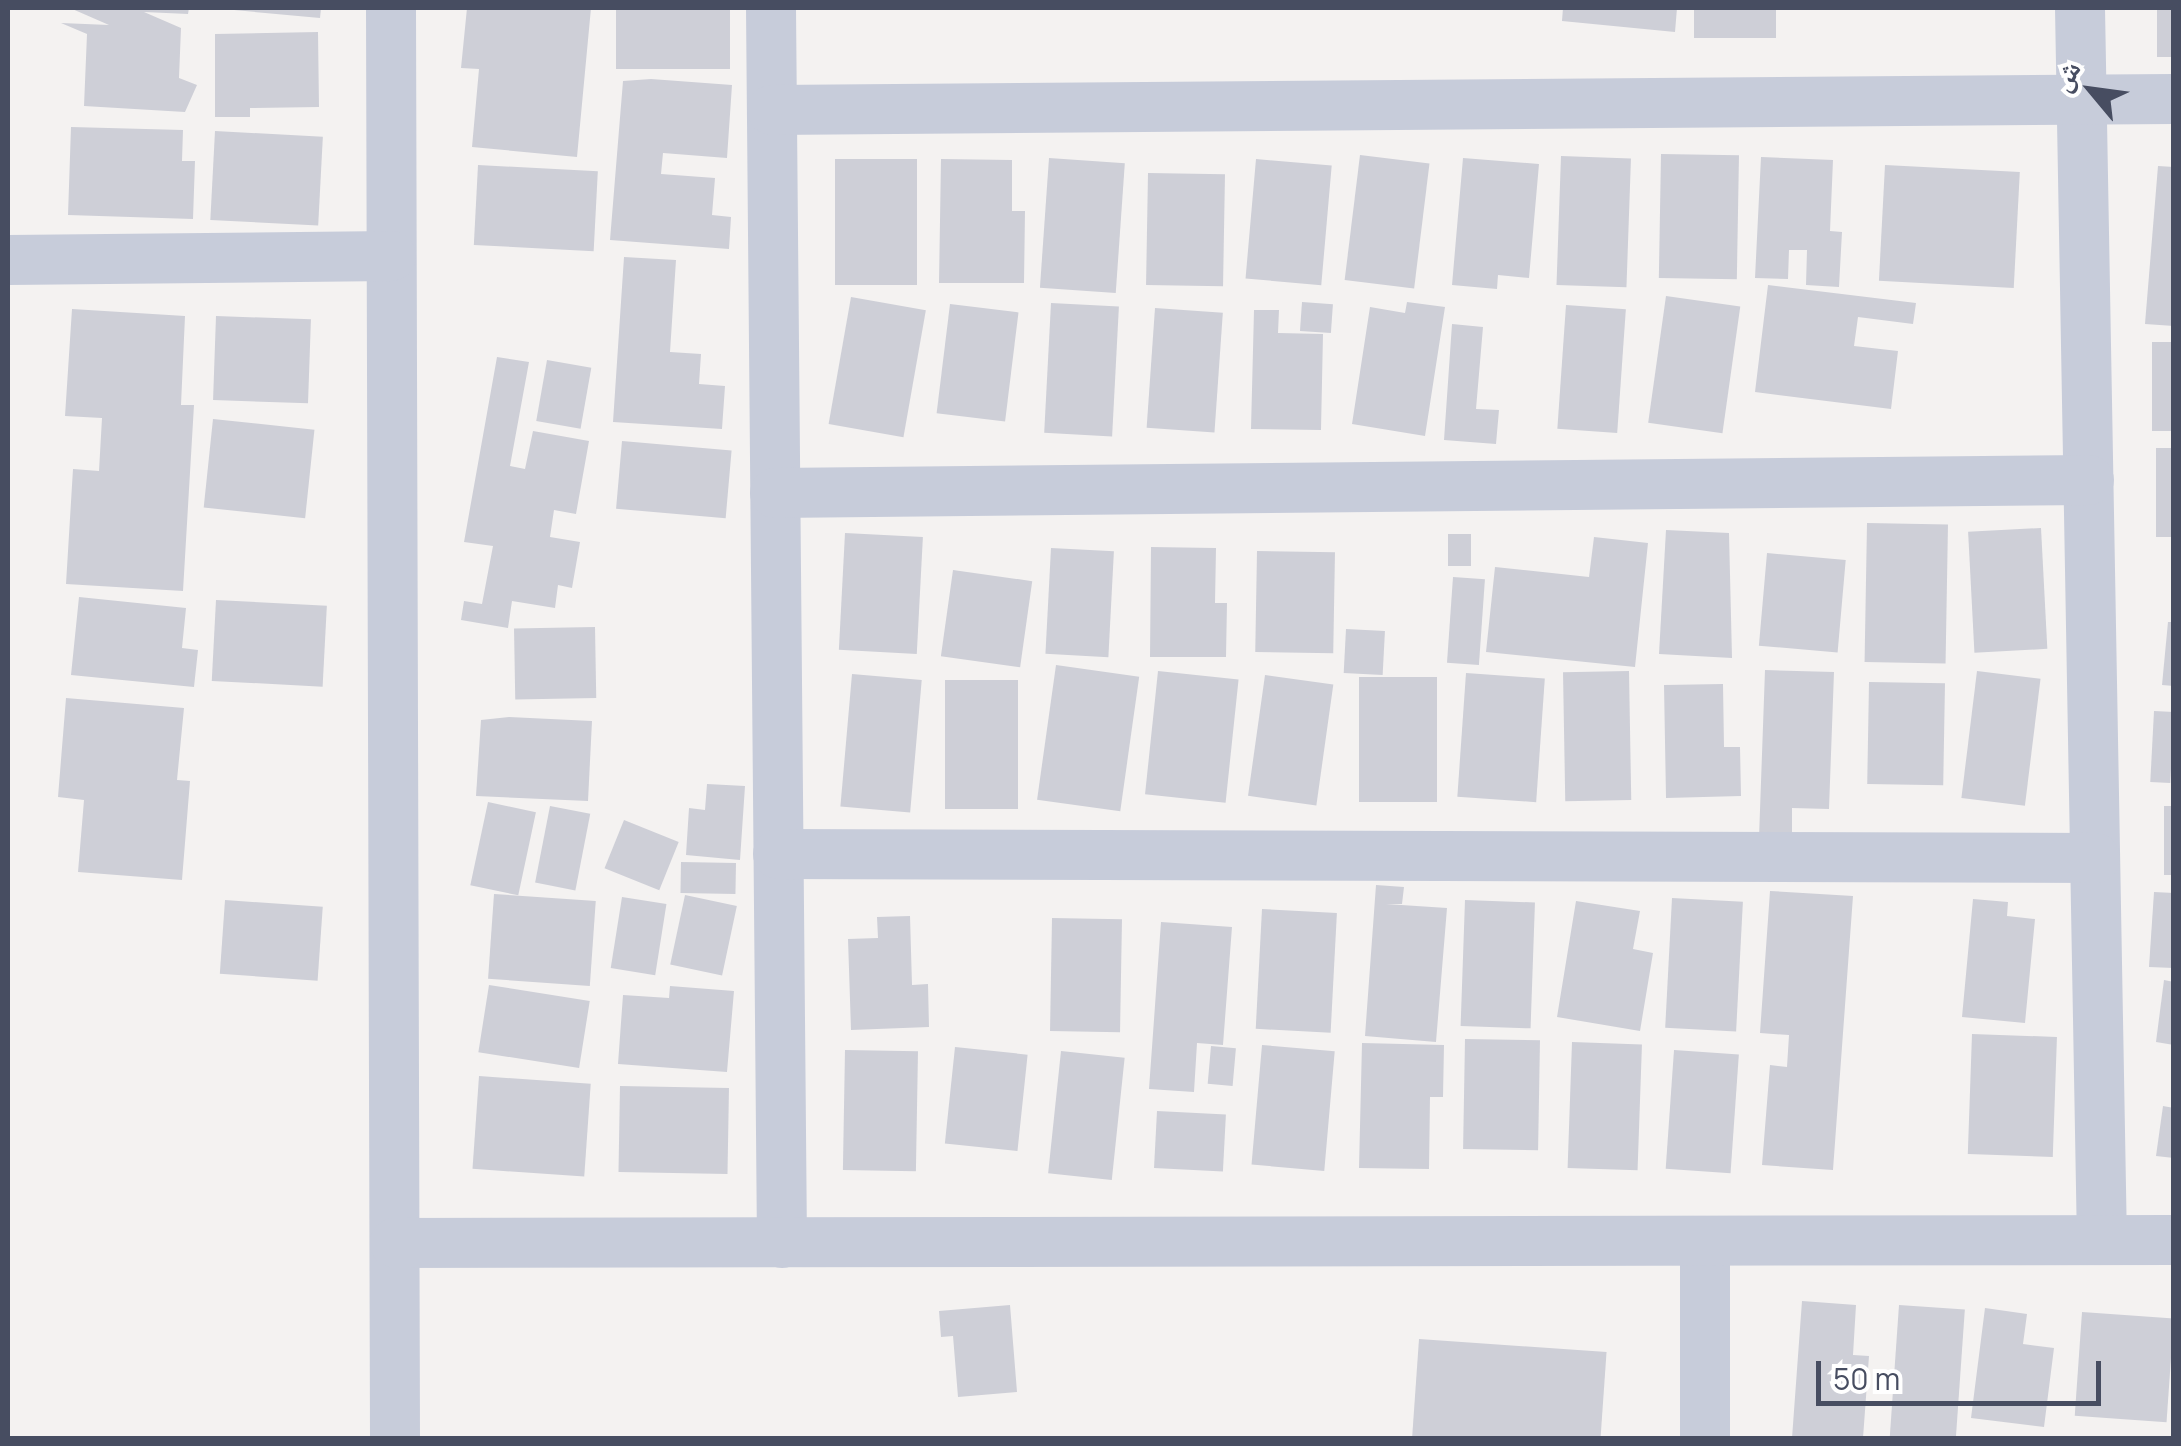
<!DOCTYPE html>
<html>
<head>
<meta charset="utf-8">
<style>
	body { margin:0 }
	#map { position:relative; width:2181px; height:1446px; overflow:hidden; background:#f4f2f1; font-family:Manrope,"Noto Naskh Arabic",sans-serif }
	div>[style] { position:absolute }
	[style*='--x'] { left:calc(var(--x)*1px); top:calc(var(--y)*1px); width:calc(var(--w)*1px); rotate:calc(var(--a)*1deg) }
	.building>* { inset:0; background:#cecfd7; transform-origin:0 0 }
	.minor>* { height:50px; margin:-25px; padding:0 25px; transform-origin:25px; border-radius:25px; background:#c7ccda }
	span { translate:-50% -50%; white-space:nowrap; text-align:center; line-height:1.15; -webkit-text-stroke:9px #fff; paint-order:stroke }
	.frame { position:absolute; inset:0; border:10px solid #474d61; pointer-events:none }
	.north { position:absolute; left:2041px; top:40px; width:100px; height:100px; -webkit-text-stroke:8px #fff; paint-order:stroke; rotate:299deg; font-size:28px; font-weight:700; line-height:40px; text-align:center; color:#474d61 }
	.north::after { content:''; display:block; margin:auto; width:35px; height:45px; background:#474d61; clip-path:polygon(50% 0,100% 100%,50% 72%,0 100%) }
	.scale { position:absolute; left:1816px; top:1361px; width:285px; height:45px; box-sizing:border-box; border:5px solid #474d61; border-top:0; padding-left:12px; font-size:30px; line-height:35px; white-space:nowrap; color:#474d61; -webkit-text-stroke:8px #fff; paint-order:stroke }
</style>
</head>
<body>
<div id="map">
	<div class="building">
		<i style="clip-path:polygon(70px 8px,189px 8px,188px 14px,144px 12px,181px 28px,179px 78px,197px 85px,185px 112px,84px 106px,87px 34px,61px 23px,109px 25px)"></i>
		<i style="clip-path:polygon(212px 8px,321px 8px,320px 18px)"></i>
		<i style="clip-path:polygon(467px 8px,591px 8px,577px 157px,472px 147px,479px 69px,461px 68px)"></i>
		<i style="left:616px;top:8px;width:114px;height:61px"></i>
		<i style="clip-path:polygon(1563px 8px,1677px 8px,1675px 32px,1562px 21px)"></i>
		<i style="left:1694px;top:8px;width:82px;height:30px"></i>
		<i style="left:2157px;top:8px;width:17px;height:49px"></i>
		<i style="clip-path:polygon(318px 32px,319px 107px,250px 108px,250px 117px,215px 117px,215px 34px)"></i>
		<i style="clip-path:polygon(651px 79px,732px 85px,727px 158px,663px 153px,661px 174px,715px 178px,712px 215px,731px 217px,729px 249px,610px 240px,623px 81px)"></i>
		<i style="clip-path:polygon(71px 127px,183px 130px,182px 161px,195px 161px,193px 219px,68px 215px)"></i>
		<i style="left:215px;top:131px;width:108px;height:89px;rotate:3deg"></i>
		<i style="left:1661px;top:154px;width:78px;height:124px;rotate:1deg"></i>
		<i style="left:1360px;top:155px;width:70px;height:126px;rotate:7deg"></i>
		<i style="left:1561px;top:156px;width:70px;height:129px;rotate:2deg"></i>
		<i style="clip-path:polygon(1761px 157px,1833px 160px,1830px 231px,1842px 232px,1839px 287px,1806px 285px,1807px 250px,1789px 250px,1788px 279px,1755px 278px)"></i>
		<i style="left:1049px;top:158px;width:76px;height:130px;rotate:4deg"></i>
		<i style="clip-path:polygon(1463px 158px,1539px 164px,1529px 278px,1498px 275px,1497px 289px,1452px 285px)"></i>
		<i style="left:917px;top:159px;width:126px;height:82px;rotate:90deg"></i>
		<i style="clip-path:polygon(941px 159px,1012px 160px,1012px 211px,1025px 211px,1024px 283px,939px 283px)"></i>
		<i style="left:1256px;top:159px;width:76px;height:120px;rotate:5deg"></i>
		<i style="left:478px;top:165px;width:120px;height:80px;rotate:3deg"></i>
		<i style="left:1885px;top:165px;width:135px;height:116px;rotate:3deg"></i>
		<i style="clip-path:polygon(2158px 166px,2174px 167px,2174px 326px,2145px 324px)"></i>
		<i style="left:1148px;top:173px;width:77px;height:112px;rotate:1deg"></i>
		<i style="clip-path:polygon(624px 257px,676px 260px,670px 352px,701px 354px,699px 384px,725px 386px,722px 429px,613px 422px)"></i>
		<i style="clip-path:polygon(1768px 285px,1916px 303px,1913px 324px,1858px 317px,1854px 346px,1898px 351px,1891px 409px,1755px 392px)"></i>
		<i style="left:1666px;top:296px;width:75px;height:128px;rotate:8deg"></i>
		<i style="left:851px;top:297px;width:76px;height:129px;rotate:10deg"></i>
		<i style="left:1302px;top:302px;width:31px;height:29px;rotate:4deg"></i>
		<i style="clip-path:polygon(1407px 302px,1445px 307px,1425px 436px,1352px 424px,1370px 307px,1405px 313px)"></i>
		<i style="left:1051px;top:303px;width:68px;height:130px;rotate:3deg"></i>
		<i style="left:950px;top:304px;width:69px;height:110px;rotate:7deg"></i>
		<i style="left:1566px;top:305px;width:60px;height:124px;rotate:4deg"></i>
		<i style="left:1155px;top:308px;width:68px;height:120px;rotate:4deg"></i>
		<i style="clip-path:polygon(72px 309px,185px 316px,181px 405px,194px 405px,183px 591px,66px 584px,73px 469px,99px 471px,102px 418px,65px 416px)"></i>
		<i style="clip-path:polygon(1254px 310px,1279px 310px,1278px 333px,1323px 334px,1321px 430px,1251px 429px)"></i>
		<i style="left:216px;top:316px;width:95px;height:84px;rotate:2deg"></i>
		<i style="clip-path:polygon(1452px 324px,1483px 327px,1476px 409px,1499px 410px,1496px 444px,1444px 440px)"></i>
		<i style="left:2152px;top:342px;width:22px;height:89px"></i>
		<i style="clip-path:polygon(497px 357px,529px 362px,510px 466px,525px 469px,533px 431px,589px 441px,576px 514px,554px 510px,550px 537px,580px 542px,572px 588px,558px 585px,555px 608px,512px 601px,508px 628px,461px 620px,464px 601px,482px 604px,493px 546px,464px 542px)"></i>
		<i style="left:547px;top:360px;width:45px;height:62px;rotate:10deg"></i>
		<i style="left:213px;top:419px;width:102px;height:89px;rotate:6deg"></i>
		<i style="left:622px;top:441px;width:110px;height:68px;rotate:5deg"></i>
		<i style="left:2156px;top:448px;width:18px;height:89px"></i>
		<i style="left:1867px;top:523px;width:81px;height:139px;rotate:1deg"></i>
		<i style="left:2041px;top:528px;width:121px;height:73px;rotate:87deg"></i>
		<i style="clip-path:polygon(1666px 530px,1729px 533px,1732px 658px,1659px 654px)"></i>
		<i style="left:845px;top:533px;width:78px;height:117px;rotate:3deg"></i>
		<i style="left:1448px;top:534px;width:23px;height:32px"></i>
		<i style="clip-path:polygon(1594px 537px,1648px 543px,1635px 667px,1486px 652px,1495px 567px,1589px 577px)"></i>
		<i style="clip-path:polygon(1151px 547px,1216px 548px,1215px 603px,1227px 603px,1226px 657px,1150px 657px)"></i>
		<i style="left:1051px;top:548px;width:63px;height:106px;rotate:3deg"></i>
		<i style="left:1257px;top:551px;width:78px;height:101px;rotate:1deg"></i>
		<i style="left:1767px;top:553px;width:79px;height:93px;rotate:5deg"></i>
		<i style="left:953px;top:570px;width:80px;height:87px;rotate:8deg"></i>
		<i style="left:1453px;top:577px;width:32px;height:86px;rotate:4deg"></i>
		<i style="clip-path:polygon(79px 597px,186px 608px,182px 648px,198px 650px,194px 687px,71px 675px)"></i>
		<i style="left:216px;top:600px;width:111px;height:81px;rotate:3deg"></i>
		<i style="clip-path:polygon(2168px 622px,2174px 622px,2174px 686px,2162px 685px)"></i>
		<i style="left:595px;top:627px;width:71px;height:81px;rotate:89deg"></i>
		<i style="left:1346px;top:629px;width:39px;height:44px;rotate:3deg"></i>
		<i style="left:1056px;top:665px;width:84px;height:136px;rotate:8deg"></i>
		<i style="clip-path:polygon(1765px 670px,1834px 672px,1829px 809px,1792px 808px,1792px 839px,1759px 838px)"></i>
		<i style="left:1158px;top:671px;width:81px;height:124px;rotate:6deg"></i>
		<i style="left:1629px;top:671px;width:129px;height:66px;rotate:89deg"></i>
		<i style="left:1977px;top:671px;width:64px;height:128px;rotate:7deg"></i>
		<i style="left:1466px;top:673px;width:79px;height:124px;rotate:4deg"></i>
		<i style="left:852px;top:674px;width:70px;height:133px;rotate:5deg"></i>
		<i style="left:1265px;top:675px;width:69px;height:122px;rotate:8deg"></i>
		<i style="left:1359px;top:677px;width:78px;height:125px"></i>
		<i style="left:1018px;top:680px;width:129px;height:73px;rotate:90deg"></i>
		<i style="left:1869px;top:682px;width:76px;height:102px;rotate:1deg"></i>
		<i style="clip-path:polygon(1723px 684px,1724px 747px,1740px 747px,1741px 796px,1666px 798px,1664px 685px)"></i>
		<i style="clip-path:polygon(66px 698px,184px 708px,177px 780px,190px 781px,182px 880px,78px 872px,84px 800px,58px 797px)"></i>
		<i style="left:2154px;top:711px;width:20px;height:71px;rotate:3deg"></i>
		<i style="clip-path:polygon(509px 717px,592px 721px,588px 801px,476px 796px,481px 720px)"></i>
		<i style="clip-path:polygon(707px 784px,745px 786px,740px 860px,686px 855px,689px 808px,705px 810px)"></i>
		<i style="left:488px;top:802px;width:49px;height:85px;rotate:12deg"></i>
		<i style="left:550px;top:806px;width:41px;height:78px;rotate:11deg"></i>
		<i style="left:2164px;top:806px;width:10px;height:69px"></i>
		<i style="left:624px;top:820px;width:59px;height:52px;rotate:22deg"></i>
		<i style="left:681px;top:862px;width:55px;height:31px;rotate:1deg"></i>
		<i style="clip-path:polygon(1376px 885px,1404px 887px,1402px 904px,1386px 904px,1447px 908px,1436px 1042px,1365px 1036px)"></i>
		<i style="clip-path:polygon(1770px 891px,1853px 896px,1833px 1170px,1762px 1165px,1770px 1065px,1787px 1067px,1789px 1035px,1760px 1033px)"></i>
		<i style="clip-path:polygon(2154px 892px,2174px 893px,2174px 968px,2149px 967px)"></i>
		<i style="left:494px;top:894px;width:102px;height:85px;rotate:4deg"></i>
		<i style="left:685px;top:895px;width:53px;height:71px;rotate:12deg"></i>
		<i style="left:622px;top:897px;width:45px;height:72px;rotate:9deg"></i>
		<i style="left:1672px;top:898px;width:71px;height:130px;rotate:3deg"></i>
		<i style="clip-path:polygon(1973px 899px,2008px 902px,2007px 916px,2035px 919px,2025px 1023px,1962px 1017px)"></i>
		<i style="left:225px;top:900px;width:98px;height:74px;rotate:4deg"></i>
		<i style="left:1465px;top:900px;width:70px;height:126px;rotate:2deg"></i>
		<i style="clip-path:polygon(1576px 901px,1640px 911px,1633px 949px,1653px 953px,1640px 1031px,1557px 1017px)"></i>
		<i style="left:1262px;top:909px;width:75px;height:120px;rotate:3deg"></i>
		<i style="clip-path:polygon(910px 916px,912px 985px,928px 984px,929px 1027px,851px 1030px,848px 939px,878px 938px,877px 917px)"></i>
		<i style="left:1052px;top:918px;width:70px;height:113px;rotate:1deg"></i>
		<i style="clip-path:polygon(1161px 922px,1232px 927px,1223px 1045px,1197px 1043px,1194px 1092px,1149px 1089px)"></i>
		<i style="clip-path:polygon(2164px 980px,2174px 982px,2174px 1045px,2156px 1042px)"></i>
		<i style="left:489px;top:985px;width:102px;height:68px;rotate:9deg"></i>
		<i style="clip-path:polygon(670px 986px,734px 991px,727px 1072px,618px 1064px,623px 995px,669px 998px)"></i>
		<i style="left:1972px;top:1034px;width:85px;height:120px;rotate:2deg"></i>
		<i style="left:1465px;top:1039px;width:75px;height:110px;rotate:1deg"></i>
		<i style="left:1572px;top:1042px;width:70px;height:126px;rotate:2deg"></i>
		<i style="clip-path:polygon(1362px 1043px,1444px 1045px,1443px 1097px,1430px 1097px,1429px 1169px,1359px 1168px)"></i>
		<i style="left:1262px;top:1045px;width:73px;height:120px;rotate:5deg"></i>
		<i style="left:1211px;top:1046px;width:25px;height:38px;rotate:5deg"></i>
		<i style="left:955px;top:1047px;width:73px;height:97px;rotate:6deg"></i>
		<i style="left:845px;top:1050px;width:73px;height:120px;rotate:1deg"></i>
		<i style="left:1674px;top:1050px;width:65px;height:119px;rotate:4deg"></i>
		<i style="left:1061px;top:1051px;width:64px;height:123px;rotate:6deg"></i>
		<i style="left:479px;top:1076px;width:112px;height:93px;rotate:4deg"></i>
		<i style="left:620px;top:1086px;width:109px;height:86px;rotate:1deg"></i>
		<i style="clip-path:polygon(2163px 1106px,2174px 1108px,2174px 1158px,2156px 1156px)"></i>
		<i style="left:1157px;top:1111px;width:69px;height:57px;rotate:3deg"></i>
		<i style="clip-path:polygon(1802px 1301px,1856px 1305px,1853px 1355px,1869px 1356px,1863px 1438px,1792px 1438px)"></i>
		<i style="clip-path:polygon(1010px 1305px,1017px 1392px,958px 1397px,953px 1336px,941px 1337px,939px 1311px)"></i>
		<i style="left:1899px;top:1305px;width:66px;height:133px;rotate:4deg"></i>
		<i style="clip-path:polygon(1985px 1308px,2027px 1314px,2023px 1344px,2054px 1348px,2044px 1427px,1971px 1418px)"></i>
		<i style="left:2082px;top:1312px;width:92px;height:104px;rotate:4deg"></i>
		<i style="left:1419px;top:1339px;width:188px;height:99px;rotate:4deg"></i>
	</div>
	<div class="minor">
		<i style="--x:391;--y:8;--w:1430;--a:89.84"></i>
		<i style="--x:771;--y:8;--w:1235;--a:89.49"></i>
		<i style="--x:2080;--y:8;--w:1232;--a:88.98"></i>
		<i style="--x:772;--y:110;--w:1402;--a:-0.45"></i>
		<i style="--x:8;--y:260;--w:383;--a:-0.6"></i>
		<i style="--x:775;--y:493;--w:1314;--a:-0.57"></i>
		<i style="--x:778;--y:854;--w:1317;--a:0.17"></i>
		<i style="--x:1705;--y:1242;--w:196;--a:90"></i>
		<i style="--x:395;--y:1243;--w:1779;--a:-0.1"></i>
	</div>
	<div class="frame"></div>
	<div class="north">ش</div>
	<div class="scale">50 m</div>
</div>
</body>
</html>
